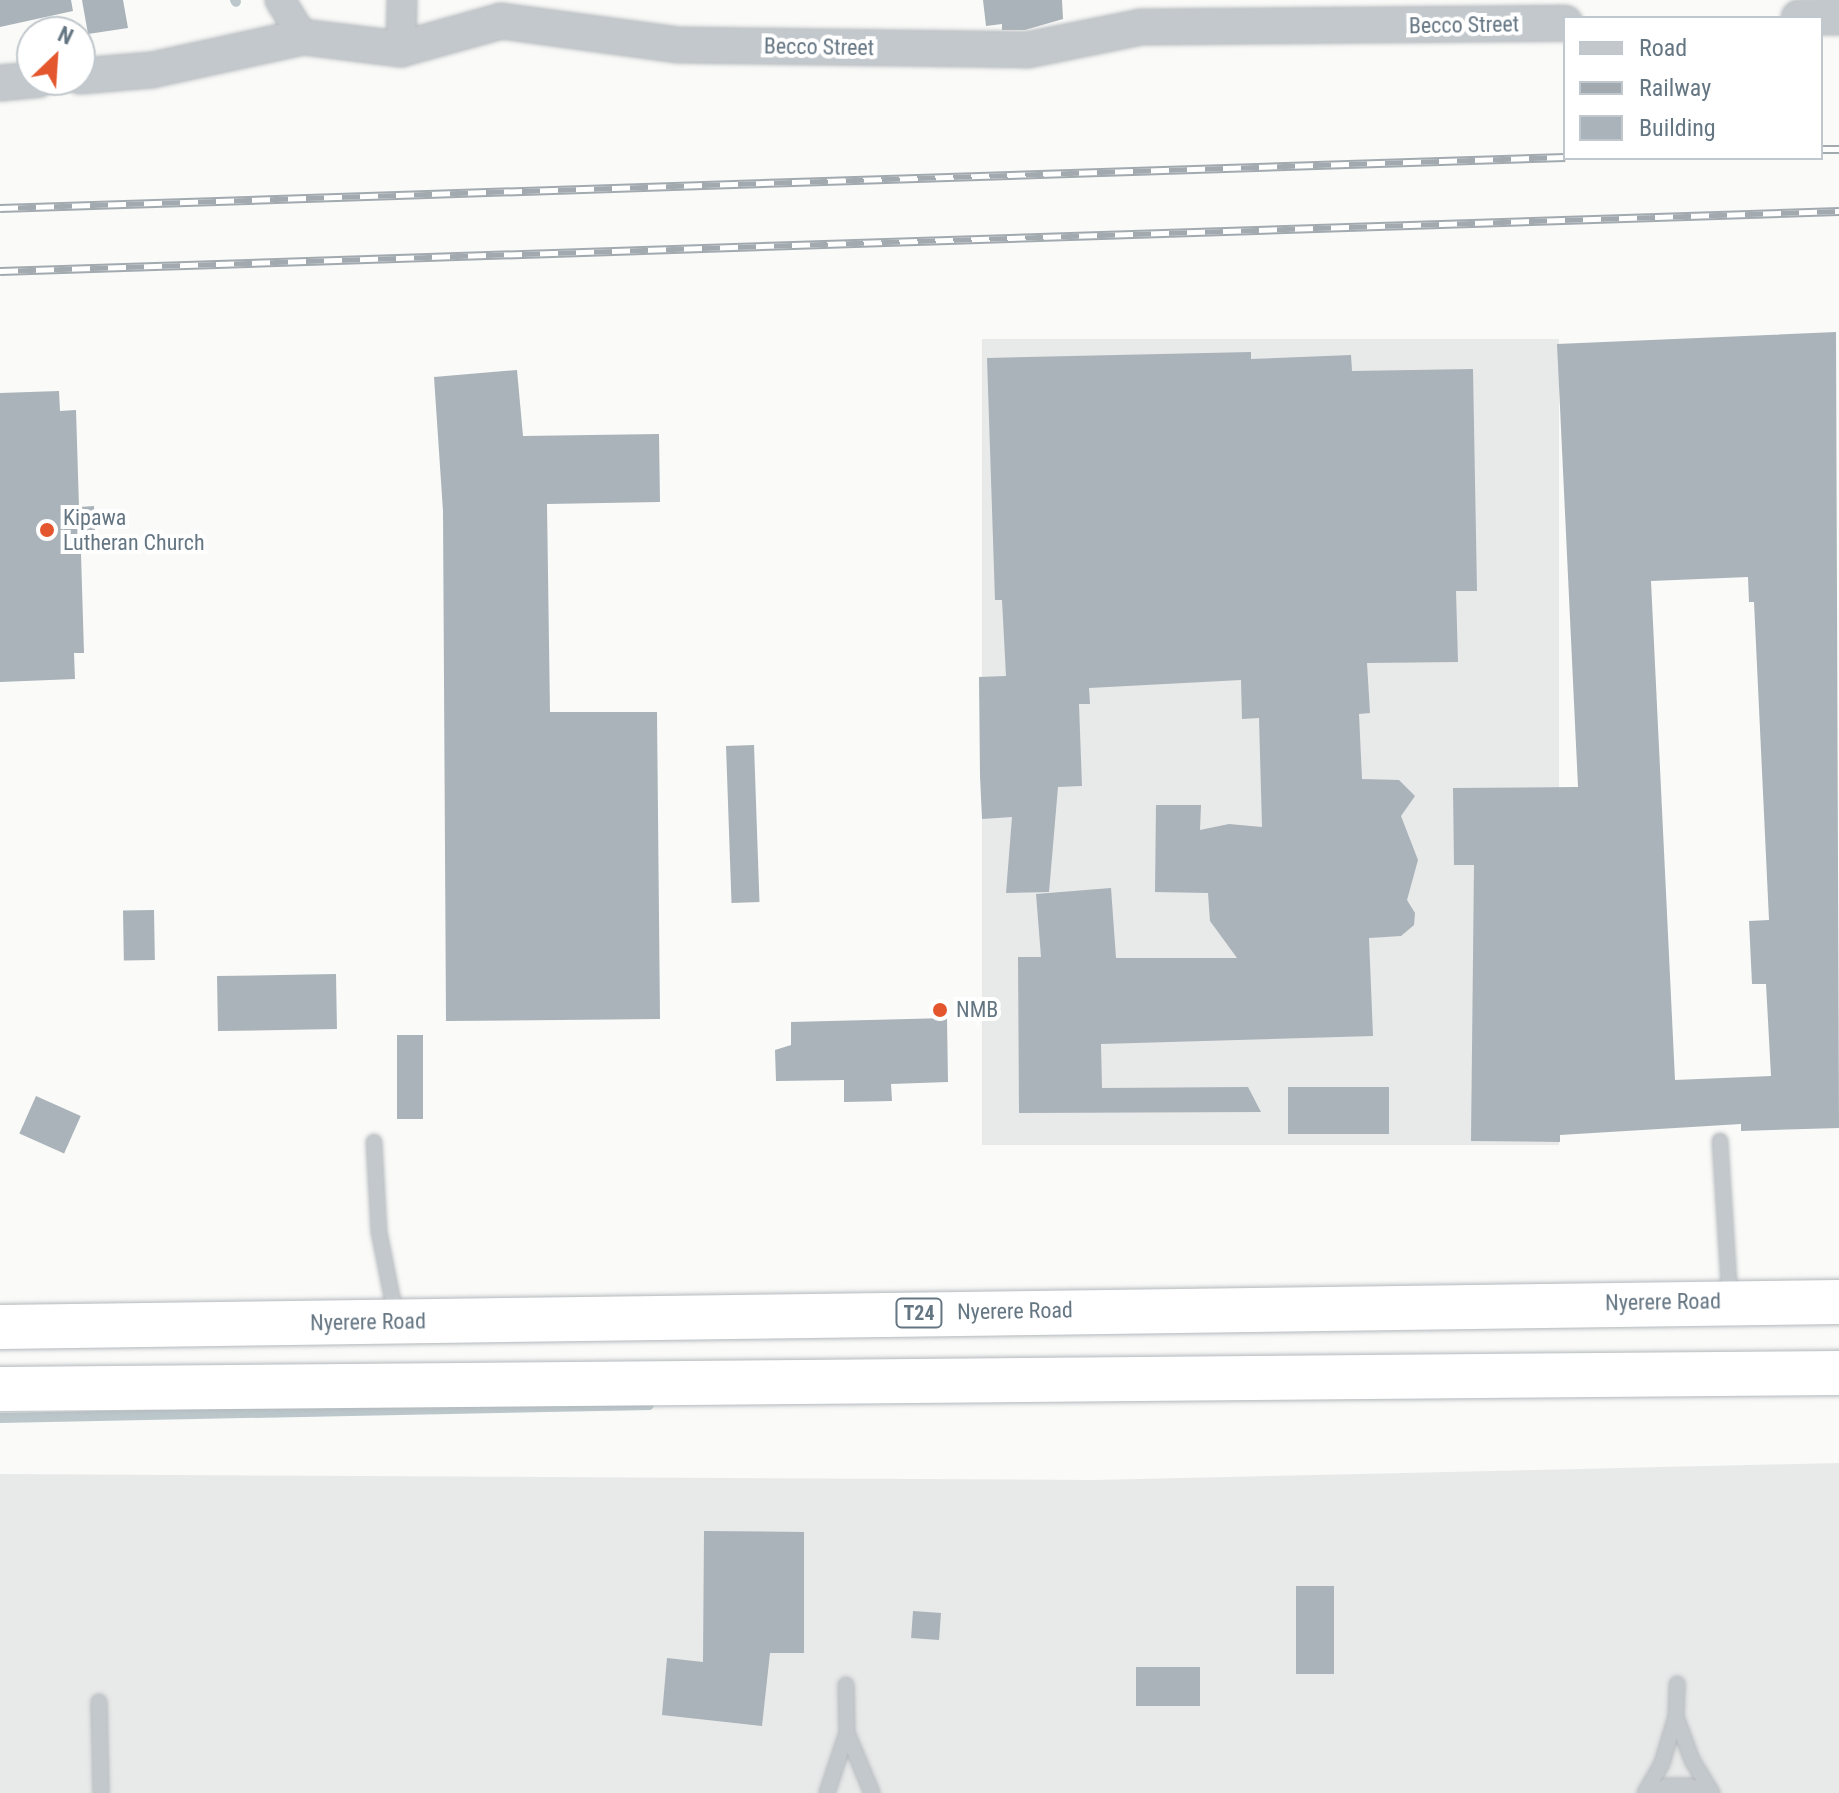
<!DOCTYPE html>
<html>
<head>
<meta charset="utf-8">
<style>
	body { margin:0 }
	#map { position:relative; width:1839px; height:1793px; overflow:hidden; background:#fafaf8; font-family:"Roboto Condensed",sans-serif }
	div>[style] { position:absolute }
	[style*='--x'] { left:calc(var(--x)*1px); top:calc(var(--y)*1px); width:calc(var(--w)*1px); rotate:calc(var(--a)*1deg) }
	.built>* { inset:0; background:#e8e9e9; transform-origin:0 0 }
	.stream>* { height:10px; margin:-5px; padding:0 5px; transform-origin:5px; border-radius:5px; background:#bbc7cb }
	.building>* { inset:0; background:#aab3b9; transform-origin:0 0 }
	.roads { filter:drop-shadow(0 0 2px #b4b9bd) drop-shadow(0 0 2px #b4b9bd) }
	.service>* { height:14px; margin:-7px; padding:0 7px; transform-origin:7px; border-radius:7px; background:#c3c8cc }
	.minor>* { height:28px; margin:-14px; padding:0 14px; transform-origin:14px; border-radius:14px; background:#c3c8cc }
	.tertiary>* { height:34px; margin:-17px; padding:0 17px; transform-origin:17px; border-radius:17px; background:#c3c8cc }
	.trunk>* { height:44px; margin:-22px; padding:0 22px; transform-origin:22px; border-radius:22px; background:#fff }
	.rail>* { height:9px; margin-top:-4.5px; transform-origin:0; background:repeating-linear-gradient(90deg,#fff 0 18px,#a2aab0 0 36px); box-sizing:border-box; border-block:2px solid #a2aab0 }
	.dots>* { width:22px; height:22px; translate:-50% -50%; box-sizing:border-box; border:4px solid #fff; border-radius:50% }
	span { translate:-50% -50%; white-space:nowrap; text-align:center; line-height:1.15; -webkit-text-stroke:8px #fff; paint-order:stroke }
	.shield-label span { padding:2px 6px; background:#fff; border:2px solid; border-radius:6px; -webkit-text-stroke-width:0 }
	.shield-label { font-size:20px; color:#657683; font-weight:700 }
	.street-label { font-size:22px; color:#657683 }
	.poi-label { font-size:22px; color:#657683 }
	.left { translate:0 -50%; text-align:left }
	.legend { position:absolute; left:1563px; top:16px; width:260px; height:144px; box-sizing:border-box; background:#fff; border:2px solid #c1c8cd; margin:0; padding:10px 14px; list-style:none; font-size:24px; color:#657683 }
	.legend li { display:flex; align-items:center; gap:16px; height:40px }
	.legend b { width:40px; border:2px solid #c1c8cd }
	.north { position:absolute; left:16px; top:16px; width:80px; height:80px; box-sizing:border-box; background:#fff; border:2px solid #c1c8cd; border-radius:50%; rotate:25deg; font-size:22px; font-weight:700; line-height:32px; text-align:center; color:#657683 }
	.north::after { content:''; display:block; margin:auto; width:28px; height:36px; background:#e4572e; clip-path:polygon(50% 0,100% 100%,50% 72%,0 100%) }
</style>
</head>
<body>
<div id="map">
	<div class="built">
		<i style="left:1559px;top:339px;width:806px;height:577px;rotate:90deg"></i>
		<i style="clip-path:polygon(1839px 1463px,1839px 1793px,0 1793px,0 1474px,1095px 1480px)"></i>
	</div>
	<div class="stream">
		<i style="--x:235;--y:0;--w:2;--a:63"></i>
		<i style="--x:0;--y:1418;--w:649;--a:-1.15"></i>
	</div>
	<div class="building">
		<i style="clip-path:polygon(0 0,71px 0,73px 11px,0 27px)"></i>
		<i style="clip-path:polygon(82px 0,123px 0,128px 28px,88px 34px)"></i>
		<i style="clip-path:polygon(983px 0,1062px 0,1063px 19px,1025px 30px,1002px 30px,1002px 24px,986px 26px)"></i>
		<i style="clip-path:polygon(evenodd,1836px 332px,1839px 1128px,1741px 1131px,1741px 1124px,1560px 1135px,1560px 1142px,1471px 1141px,1474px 865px,1454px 865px,1453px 788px,1578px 787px,1557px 344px,1836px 332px,1748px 577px,1749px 602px,1754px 602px,1769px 920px,1749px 921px,1752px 984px,1766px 984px,1771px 1076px,1675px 1080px,1651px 581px,1748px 577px)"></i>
		<i style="clip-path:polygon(1251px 352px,1251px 359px,1351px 355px,1352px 371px,1473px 369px,1477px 591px,1456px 591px,1458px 662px,1367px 663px,1370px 713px,1359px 714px,1362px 779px,1399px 780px,1415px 796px,1401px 816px,1418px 860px,1407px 900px,1415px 913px,1414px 925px,1401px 936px,1369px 938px,1373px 1036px,1101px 1044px,1102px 1088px,1248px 1087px,1261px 1112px,1019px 1113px,1018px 957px,1041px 957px,1036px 894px,1111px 888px,1116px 958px,1237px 958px,1210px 921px,1208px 893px,1155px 892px,1156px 805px,1201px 805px,1200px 830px,1229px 824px,1262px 827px,1259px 718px,1242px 719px,1241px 680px,1089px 688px,1090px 704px,1079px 704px,1082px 786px,1058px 787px,1049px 892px,1006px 893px,1012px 817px,982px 819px,980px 776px,979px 677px,1006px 676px,1002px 600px,995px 600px,987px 358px)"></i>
		<i style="clip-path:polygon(517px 370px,523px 436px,659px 434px,660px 502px,547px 504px,550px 712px,657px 712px,660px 1019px,446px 1021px,443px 511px,434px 377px)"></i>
		<i style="clip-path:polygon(59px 391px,60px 411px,76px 410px,79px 507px,94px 506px,96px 554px,81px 554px,84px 653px,74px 653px,75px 679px,0 682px,0 393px)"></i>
		<i style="left:754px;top:745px;width:157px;height:28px;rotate:88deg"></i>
		<i style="left:154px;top:910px;width:50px;height:31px;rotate:89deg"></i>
		<i style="left:336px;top:974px;width:55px;height:119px;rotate:89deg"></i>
		<i style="clip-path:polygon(947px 1018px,948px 1082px,891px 1084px,892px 1101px,844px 1102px,844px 1080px,776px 1081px,775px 1050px,791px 1045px,791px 1022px)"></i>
		<i style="left:397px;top:1035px;width:26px;height:84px"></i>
		<i style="left:1288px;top:1087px;width:101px;height:47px"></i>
		<i style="left:36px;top:1096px;width:49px;height:41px;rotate:24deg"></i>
		<i style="clip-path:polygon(704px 1531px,804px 1532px,804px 1653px,770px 1653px,762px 1726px,662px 1715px,667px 1658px,703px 1662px)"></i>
		<i style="left:1296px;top:1586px;width:38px;height:88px"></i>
		<i style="left:913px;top:1611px;width:28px;height:27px;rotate:4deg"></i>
		<i style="left:1136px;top:1667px;width:64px;height:39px"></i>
	</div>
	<div class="roads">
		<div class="service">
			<i style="--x:1720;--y:1141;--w:160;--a:86.4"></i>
			<i style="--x:374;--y:1142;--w:90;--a:86.8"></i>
			<i style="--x:379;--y:1232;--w:87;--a:78.7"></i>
			<i style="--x:846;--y:1685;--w:48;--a:88.8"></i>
			<i style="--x:99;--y:1702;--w:91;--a:88.7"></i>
			<i style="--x:1676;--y:1717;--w:33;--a:-88"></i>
			<i style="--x:827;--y:1793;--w:63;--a:-71.6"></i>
			<i style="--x:847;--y:1733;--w:65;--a:67.4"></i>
			<i style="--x:1645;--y:1793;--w:34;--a:-60"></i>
			<i style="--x:1662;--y:1763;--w:48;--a:-73.1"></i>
			<i style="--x:1676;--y:1717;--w:46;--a:69.6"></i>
			<i style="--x:1692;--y:1760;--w:39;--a:59"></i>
		</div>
		<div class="minor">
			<i style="--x:280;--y:0;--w:44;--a:58.1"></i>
			<i style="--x:401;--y:49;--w:49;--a:-88.8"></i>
			<i style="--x:1668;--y:1793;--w:21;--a:0"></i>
		</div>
		<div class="tertiary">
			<i style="--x:1799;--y:18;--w:40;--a:-1.4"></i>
			<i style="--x:80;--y:76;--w:72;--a:-4.8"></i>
			<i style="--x:152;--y:70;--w:155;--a:-12.3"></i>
			<i style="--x:303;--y:37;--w:99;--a:7"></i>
			<i style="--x:401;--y:49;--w:104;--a:-15.6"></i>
			<i style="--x:501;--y:21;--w:180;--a:7.7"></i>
			<i style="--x:679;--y:45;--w:348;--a:0.8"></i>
			<i style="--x:1027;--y:50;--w:116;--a:-11.4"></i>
			<i style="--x:1141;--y:27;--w:424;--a:-0.5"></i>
			<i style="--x:0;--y:83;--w:38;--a:-5"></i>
		</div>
		<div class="trunk">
			<i style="--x:0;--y:1327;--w:1839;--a:-0.78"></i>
			<i style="--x:0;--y:1389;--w:1839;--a:-0.5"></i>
		</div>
	</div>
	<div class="rail">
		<i style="--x:1821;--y:149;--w:18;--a:0"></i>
		<i style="--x:0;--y:208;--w:1566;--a:-1.87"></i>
		<i style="--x:0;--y:271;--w:1840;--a:-1.87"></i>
	</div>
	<div class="dots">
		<i style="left:47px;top:530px;background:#e4572e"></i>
		<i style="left:940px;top:1010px;background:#e4572e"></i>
	</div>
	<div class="shield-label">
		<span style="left:919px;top:1313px">T24</span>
	</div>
	<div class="street-label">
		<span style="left:1464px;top:25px;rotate:-1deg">Becco Street</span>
		<span style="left:819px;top:47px;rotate:1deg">Becco Street</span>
		<span style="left:1663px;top:1302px;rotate:-1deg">Nyerere Road</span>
		<span style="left:1015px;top:1311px;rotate:-1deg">Nyerere Road</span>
		<span style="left:368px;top:1322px;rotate:-1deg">Nyerere Road</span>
	</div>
	<div class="poi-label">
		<span class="left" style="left:63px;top:530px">Kipawa<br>Lutheran Church</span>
		<span class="left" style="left:956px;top:1010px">NMB</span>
	</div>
	<ul class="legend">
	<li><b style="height:10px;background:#c3c8cc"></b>Road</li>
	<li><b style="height:10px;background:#a2aab0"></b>Railway</li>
	<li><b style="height:22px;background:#aab3b9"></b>Building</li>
	</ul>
	<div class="north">N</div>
</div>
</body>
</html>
